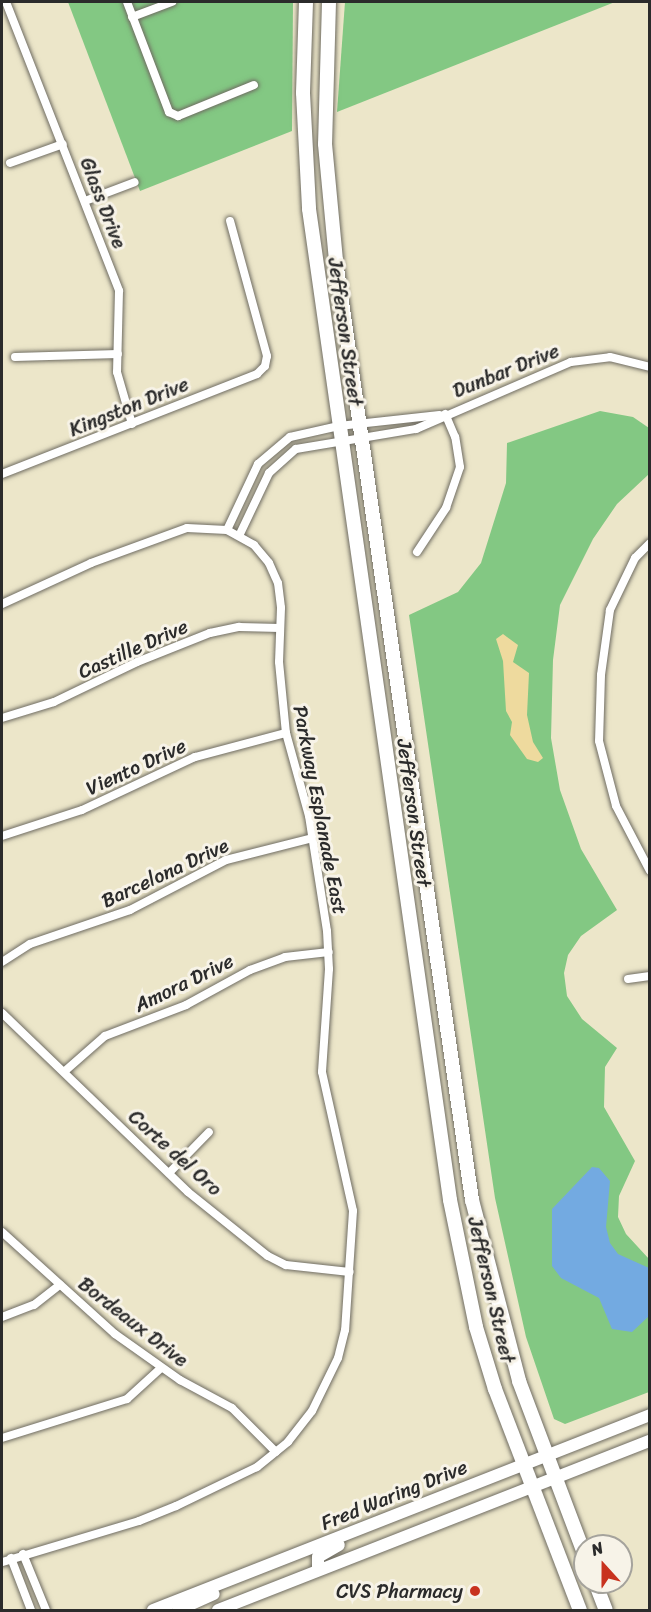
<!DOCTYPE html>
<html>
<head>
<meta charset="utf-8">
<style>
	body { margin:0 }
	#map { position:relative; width:651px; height:1612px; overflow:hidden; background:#ece6c9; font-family:Sriracha,sans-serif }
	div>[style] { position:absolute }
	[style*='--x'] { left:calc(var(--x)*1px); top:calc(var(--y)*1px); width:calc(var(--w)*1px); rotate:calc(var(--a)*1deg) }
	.green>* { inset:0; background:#83c883 }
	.sand>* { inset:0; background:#eeda9e }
	.water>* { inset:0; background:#73aae1 }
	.roads { filter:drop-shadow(0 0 2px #6f6c62) drop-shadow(0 0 2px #6f6c62) }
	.minor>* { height:8px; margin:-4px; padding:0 4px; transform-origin:4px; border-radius:4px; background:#fff }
	.secondary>* { height:12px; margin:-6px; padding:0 6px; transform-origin:6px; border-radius:6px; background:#fff }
	.primary>* { height:14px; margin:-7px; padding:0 7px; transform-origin:7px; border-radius:7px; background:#fff }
	.dots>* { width:16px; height:16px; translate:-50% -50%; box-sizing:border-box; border:3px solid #f7f3e8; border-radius:50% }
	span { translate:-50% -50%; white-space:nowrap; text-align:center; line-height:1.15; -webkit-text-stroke:6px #f7f3e8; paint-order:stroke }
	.street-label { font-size:20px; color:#2b2b2b }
	.poi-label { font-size:20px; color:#2b2b2b }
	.right { translate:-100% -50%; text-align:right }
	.frame { position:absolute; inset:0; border:3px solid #2b2b2b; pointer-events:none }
	.north { position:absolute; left:573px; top:1534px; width:60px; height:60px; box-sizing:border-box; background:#f7f3e8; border:2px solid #a5a39c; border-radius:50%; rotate:339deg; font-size:16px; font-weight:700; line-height:24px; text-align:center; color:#2b2b2b }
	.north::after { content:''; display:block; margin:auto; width:21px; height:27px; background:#c8321e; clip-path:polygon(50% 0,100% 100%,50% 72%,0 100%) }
</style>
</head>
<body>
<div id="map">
	<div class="green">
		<i style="clip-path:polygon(68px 2px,293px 2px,292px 131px,140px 191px)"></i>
		<i style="clip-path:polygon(345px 2px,615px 2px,337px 112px)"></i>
		<i style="clip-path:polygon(600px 411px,633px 417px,649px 428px,649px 474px,617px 504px,593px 539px,560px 605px,553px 660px,551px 738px,560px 790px,581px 849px,617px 910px,581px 936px,568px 955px,564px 973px,567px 996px,582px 1019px,617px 1048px,605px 1067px,604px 1107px,635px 1161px,619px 1196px,618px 1217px,626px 1234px,649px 1259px,649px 1392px,565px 1424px,554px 1419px,526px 1337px,495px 1198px,409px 615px,458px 592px,481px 563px,506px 483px,507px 443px)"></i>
	</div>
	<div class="sand">
		<i style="clip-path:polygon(503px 634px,518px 645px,513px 662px,529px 673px,527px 715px,533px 742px,543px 758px,538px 762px,527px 759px,510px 735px,512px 722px,506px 711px,503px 661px,496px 639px)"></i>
	</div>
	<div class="water">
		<i style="clip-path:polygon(592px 1167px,599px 1168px,610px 1181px,606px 1227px,610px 1243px,618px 1254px,649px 1268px,649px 1316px,632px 1332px,612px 1329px,599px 1298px,561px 1278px,552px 1266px,552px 1209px)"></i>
	</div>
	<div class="roads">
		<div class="minor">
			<i style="--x:6;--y:2;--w:310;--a:68.6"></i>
			<i style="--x:119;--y:291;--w:81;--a:91.4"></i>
			<i style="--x:117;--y:372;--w:54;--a:73.9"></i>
			<i style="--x:127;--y:2;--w:118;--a:69.1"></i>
			<i style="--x:169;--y:112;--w:10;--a:24"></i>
			<i style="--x:178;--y:116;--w:82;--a:-22.2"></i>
			<i style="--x:132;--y:17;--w:43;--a:-20.6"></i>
			<i style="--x:10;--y:163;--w:56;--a:-19.7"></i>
			<i style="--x:85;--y:201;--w:53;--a:-20.8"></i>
			<i style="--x:15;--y:357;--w:103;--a:-1.7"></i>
			<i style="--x:2;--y:474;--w:274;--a:-21.4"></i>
			<i style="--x:257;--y:374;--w:11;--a:-45"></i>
			<i style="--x:265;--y:366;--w:10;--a:-79"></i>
			<i style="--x:267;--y:356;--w:140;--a:-105.3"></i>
			<i style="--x:227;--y:530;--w:73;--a:-64.8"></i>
			<i style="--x:258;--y:464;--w:42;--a:-40.2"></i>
			<i style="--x:290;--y:437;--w:50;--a:-12.7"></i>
			<i style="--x:339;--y:426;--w:101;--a:-6.3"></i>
			<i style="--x:239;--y:536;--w:70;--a:-64.5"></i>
			<i style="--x:269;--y:473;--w:36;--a:-42"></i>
			<i style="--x:296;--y:449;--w:122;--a:-9.5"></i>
			<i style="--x:416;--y:429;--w:169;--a:-23.4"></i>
			<i style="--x:571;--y:362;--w:39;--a:-7"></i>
			<i style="--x:610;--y:357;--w:41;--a:14"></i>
			<i style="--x:650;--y:543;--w:21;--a:135"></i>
			<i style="--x:635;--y:558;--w:58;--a:115.7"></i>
			<i style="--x:610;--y:610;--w:66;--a:97.9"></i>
			<i style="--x:601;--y:675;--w:66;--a:91.7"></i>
			<i style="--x:599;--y:741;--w:67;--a:75.3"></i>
			<i style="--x:616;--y:806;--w:73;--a:62.4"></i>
			<i style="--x:417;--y:552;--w:53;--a:-56.6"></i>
			<i style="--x:446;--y:508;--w:43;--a:-71.1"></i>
			<i style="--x:460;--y:467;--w:30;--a:-99"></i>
			<i style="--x:455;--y:437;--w:25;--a:-113"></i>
			<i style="--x:2;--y:604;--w:98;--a:-24.7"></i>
			<i style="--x:91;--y:563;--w:102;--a:-20"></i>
			<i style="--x:187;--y:528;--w:40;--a:2.9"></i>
			<i style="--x:227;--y:530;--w:31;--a:29"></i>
			<i style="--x:254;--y:545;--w:23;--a:50"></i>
			<i style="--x:269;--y:563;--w:22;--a:66"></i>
			<i style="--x:278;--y:583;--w:25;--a:83"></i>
			<i style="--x:281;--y:608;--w:54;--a:92.1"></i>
			<i style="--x:279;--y:662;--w:71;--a:84.4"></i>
			<i style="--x:286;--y:733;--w:86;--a:74.5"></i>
			<i style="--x:309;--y:816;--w:116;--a:81.1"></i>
			<i style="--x:327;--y:931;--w:38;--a:87"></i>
			<i style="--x:329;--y:969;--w:103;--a:93.9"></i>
			<i style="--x:322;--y:1072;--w:142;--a:77.4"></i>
			<i style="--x:353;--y:1211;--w:119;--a:93.8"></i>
			<i style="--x:345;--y:1330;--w:29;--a:104"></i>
			<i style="--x:338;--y:1358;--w:59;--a:116.1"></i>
			<i style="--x:312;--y:1411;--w:39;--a:128"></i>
			<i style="--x:288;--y:1442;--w:40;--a:141"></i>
			<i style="--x:257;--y:1467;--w:90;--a:154.3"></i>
			<i style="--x:176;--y:1506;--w:40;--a:158"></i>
			<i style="--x:139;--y:1521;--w:143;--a:163.3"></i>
			<i style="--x:2;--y:718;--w:54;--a:-17.1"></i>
			<i style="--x:54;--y:702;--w:92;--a:-25.7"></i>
			<i style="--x:137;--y:662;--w:79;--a:-21.7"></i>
			<i style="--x:210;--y:633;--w:30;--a:-12"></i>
			<i style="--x:239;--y:627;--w:41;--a:1.4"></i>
			<i style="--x:2;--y:836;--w:84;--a:-18"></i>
			<i style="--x:82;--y:810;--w:125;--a:-25.1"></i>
			<i style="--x:195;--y:757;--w:94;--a:-14.8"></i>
			<i style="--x:2;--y:962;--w:33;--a:-33"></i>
			<i style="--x:30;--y:944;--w:106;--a:-18.8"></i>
			<i style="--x:130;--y:910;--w:108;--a:-27.5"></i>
			<i style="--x:226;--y:860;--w:90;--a:-14.2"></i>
			<i style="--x:628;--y:979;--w:22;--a:-8"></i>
			<i style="--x:2;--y:1013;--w:258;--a:43.9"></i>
			<i style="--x:188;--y:1192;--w:102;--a:38.7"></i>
			<i style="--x:268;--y:1256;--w:20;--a:27"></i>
			<i style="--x:286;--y:1265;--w:64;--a:6.2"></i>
			<i style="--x:65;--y:1071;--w:53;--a:-41.2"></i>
			<i style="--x:105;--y:1036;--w:87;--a:-20.9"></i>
			<i style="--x:186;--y:1005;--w:73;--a:-28.7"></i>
			<i style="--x:250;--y:970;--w:37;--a:-20"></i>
			<i style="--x:285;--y:957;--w:44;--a:-6.5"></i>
			<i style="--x:169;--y:1173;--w:57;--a:-45.7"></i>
			<i style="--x:2;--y:1232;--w:152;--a:42.1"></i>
			<i style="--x:115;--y:1334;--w:80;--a:35.3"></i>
			<i style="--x:180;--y:1380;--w:59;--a:28.3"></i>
			<i style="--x:232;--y:1408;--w:62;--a:45"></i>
			<i style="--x:2;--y:1317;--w:34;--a:-21"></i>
			<i style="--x:34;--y:1305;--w:33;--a:-38"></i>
			<i style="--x:2;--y:1438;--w:131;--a:-17.3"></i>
			<i style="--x:127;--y:1399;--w:46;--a:-42.4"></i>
			<i style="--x:23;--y:1554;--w:61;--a:67.7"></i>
			<i style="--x:11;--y:1558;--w:56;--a:69"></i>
		</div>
		<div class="secondary">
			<i style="--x:318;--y:1570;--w:13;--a:-90"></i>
			<i style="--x:318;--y:1557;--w:24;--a:-30"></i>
			<i style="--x:153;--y:1610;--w:534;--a:-21.42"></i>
			<i style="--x:178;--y:1610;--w:39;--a:-24"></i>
			<i style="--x:218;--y:1610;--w:464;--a:-21.4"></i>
		</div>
		<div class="primary">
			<i style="--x:306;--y:2;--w:91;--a:91.9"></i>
			<i style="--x:303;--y:93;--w:116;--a:87"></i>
			<i style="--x:309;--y:209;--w:1001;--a:81.9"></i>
			<i style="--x:450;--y:1200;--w:130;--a:78.4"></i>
			<i style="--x:476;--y:1327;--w:65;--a:73"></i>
			<i style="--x:495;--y:1389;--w:237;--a:69"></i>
			<i style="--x:329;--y:2;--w:142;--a:91.6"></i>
			<i style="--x:325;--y:144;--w:118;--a:84.6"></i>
			<i style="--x:336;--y:261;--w:949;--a:81.76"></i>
			<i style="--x:472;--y:1200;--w:187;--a:75.4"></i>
			<i style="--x:519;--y:1381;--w:187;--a:69.3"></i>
			<i style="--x:595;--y:1582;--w:30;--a:69"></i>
		</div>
	</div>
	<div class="dots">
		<i style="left:475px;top:1591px;background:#c8321e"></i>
	</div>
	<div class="street-label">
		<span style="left:103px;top:203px;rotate:69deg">Glass Drive</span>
		<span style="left:345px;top:332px;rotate:82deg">Jefferson Street</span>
		<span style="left:506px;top:371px;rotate:-22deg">Dunbar Drive</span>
		<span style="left:129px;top:407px;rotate:-22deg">Kingston Drive</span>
		<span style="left:133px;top:649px;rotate:-24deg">Castille Drive</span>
		<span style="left:136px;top:767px;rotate:-25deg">Viento Drive</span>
		<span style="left:320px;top:810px;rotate:79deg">Parkway Esplanade East</span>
		<span style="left:414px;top:813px;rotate:82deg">Jefferson Street</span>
		<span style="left:165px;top:873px;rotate:-25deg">Barcelona Drive</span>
		<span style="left:184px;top:983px;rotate:-26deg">Amora Drive</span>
		<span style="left:175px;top:1153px;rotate:42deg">Corte del Oro</span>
		<span style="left:491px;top:1290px;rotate:77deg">Jefferson Street</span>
		<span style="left:133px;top:1322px;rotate:38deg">Bordeaux Drive</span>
		<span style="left:394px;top:1495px;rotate:-22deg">Fred Waring Drive</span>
	</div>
	<div class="poi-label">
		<span class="right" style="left:463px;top:1591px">CVS Pharmacy</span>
	</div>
	<div class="frame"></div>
	<div class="north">N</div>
</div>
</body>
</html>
